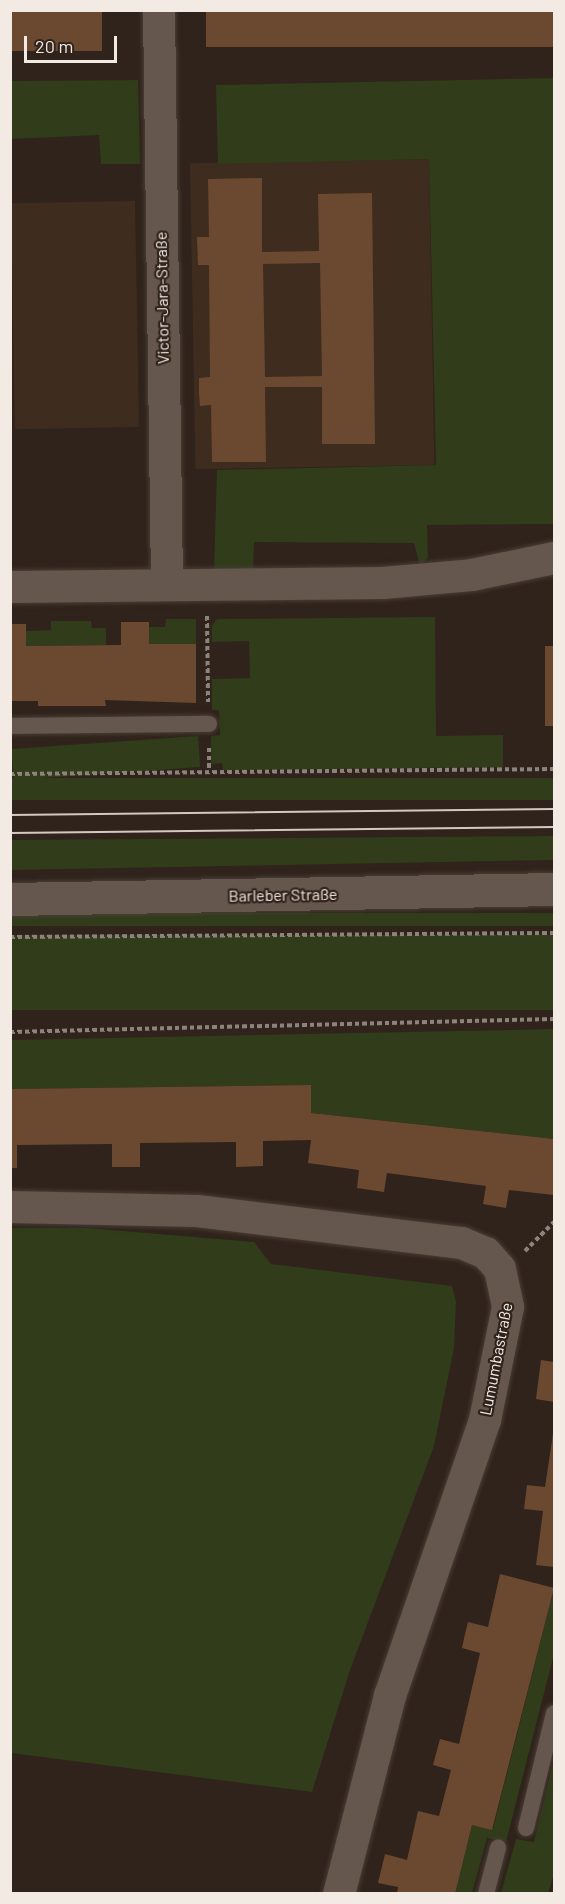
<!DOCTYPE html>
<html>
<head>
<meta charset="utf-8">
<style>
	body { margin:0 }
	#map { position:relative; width:565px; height:1904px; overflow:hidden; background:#30231b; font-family:Barlow,sans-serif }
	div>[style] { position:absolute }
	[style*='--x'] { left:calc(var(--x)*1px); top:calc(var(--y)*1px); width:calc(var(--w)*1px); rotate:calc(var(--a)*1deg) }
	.built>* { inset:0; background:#3e2c1f; transform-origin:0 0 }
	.green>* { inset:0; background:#303c1a; transform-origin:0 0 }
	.building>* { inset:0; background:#6a4930; transform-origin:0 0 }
	.path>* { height:4px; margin-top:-2px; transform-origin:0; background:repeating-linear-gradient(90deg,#8e837c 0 4.5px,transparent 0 7.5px) }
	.roads { filter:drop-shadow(0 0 2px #473e36) drop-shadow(0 0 2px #473e36) }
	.lane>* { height:16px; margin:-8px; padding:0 8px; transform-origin:8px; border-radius:8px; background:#65574e }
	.street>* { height:32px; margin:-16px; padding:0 16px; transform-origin:16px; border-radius:16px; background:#65574e }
	.secondary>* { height:33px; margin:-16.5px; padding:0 16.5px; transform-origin:16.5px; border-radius:16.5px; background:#65574e }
	.tram>* { height:1.5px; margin:-0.75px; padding:0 0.75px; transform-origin:0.75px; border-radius:0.75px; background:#d3c9c3 }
	span { translate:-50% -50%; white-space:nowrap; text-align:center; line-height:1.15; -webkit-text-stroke:4.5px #30231b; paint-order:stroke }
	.street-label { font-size:16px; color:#f3eae4 }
	.frame { position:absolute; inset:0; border:12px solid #f3eae4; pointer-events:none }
	.scale { position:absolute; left:24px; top:36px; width:93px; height:27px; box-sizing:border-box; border:3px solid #f3eae4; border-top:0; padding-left:8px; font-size:18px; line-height:21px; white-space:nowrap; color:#f3eae4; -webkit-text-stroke:4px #30231b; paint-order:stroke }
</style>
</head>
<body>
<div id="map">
	<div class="built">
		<i style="left:429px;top:159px;width:306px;height:239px;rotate:89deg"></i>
		<i style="left:135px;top:201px;width:226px;height:124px;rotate:89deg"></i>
	</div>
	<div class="green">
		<i style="clip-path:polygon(554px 78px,554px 524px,427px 525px,428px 558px,420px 565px,414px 543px,254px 542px,253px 571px,214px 571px,217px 470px,436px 465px,429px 159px,218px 164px,216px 85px)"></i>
		<i style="clip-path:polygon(138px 80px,140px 164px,101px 164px,99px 135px,11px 139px,11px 81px)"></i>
		<i style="clip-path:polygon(435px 617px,436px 736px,503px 735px,503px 767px,223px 770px,222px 763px,211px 764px,211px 736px,220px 735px,219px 710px,212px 710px,212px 679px,250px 678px,249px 641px,212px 642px,212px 626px,217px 619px)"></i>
		<i style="clip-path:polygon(166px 619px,196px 619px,196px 644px,149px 644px,149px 627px,165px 627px)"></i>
		<i style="clip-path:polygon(51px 621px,91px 621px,92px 628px,106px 628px,106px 645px,26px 646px,26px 631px,51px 630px)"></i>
		<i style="left:198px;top:736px;width:31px;height:187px;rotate:86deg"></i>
		<i style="left:554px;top:778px;width:22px;height:543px;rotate:90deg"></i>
		<i style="clip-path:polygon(554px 836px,554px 860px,11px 870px,11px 840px)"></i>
		<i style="left:554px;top:913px;width:13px;height:543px;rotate:90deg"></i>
		<i style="left:554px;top:935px;width:75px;height:543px;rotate:90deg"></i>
		<i style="clip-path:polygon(554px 1029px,554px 1139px,311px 1113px,310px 1085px,11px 1089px,10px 1040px)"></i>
		<i style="clip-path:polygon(11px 1228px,87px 1228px,254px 1242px,271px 1264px,452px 1286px,456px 1302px,454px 1348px,434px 1446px,350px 1670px,312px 1792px,11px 1753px)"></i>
		<i style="clip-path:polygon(554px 1588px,554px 1654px,506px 1842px,487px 1838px,472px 1893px,455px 1894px,472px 1825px,493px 1829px)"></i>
		<i style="clip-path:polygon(554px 1760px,554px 1874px,548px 1893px,501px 1893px,516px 1839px,534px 1842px)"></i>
	</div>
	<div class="building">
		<i style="left:10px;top:10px;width:92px;height:41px"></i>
		<i style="left:206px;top:10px;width:348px;height:37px"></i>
		<i style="clip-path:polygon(evenodd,262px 178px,262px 252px,319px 251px,318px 194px,372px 193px,375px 444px,322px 444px,322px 387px,265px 387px,266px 462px,212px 462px,211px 405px,200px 406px,199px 393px,199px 378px,210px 377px,209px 265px,198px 265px,197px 237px,209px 237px,208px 179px,262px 178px,320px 263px,322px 376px,265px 377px,263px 264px,320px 263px)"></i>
		<i style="clip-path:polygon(121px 622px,149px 622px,149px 644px,196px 644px,196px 703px,105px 700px,106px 706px,38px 706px,38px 701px,10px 701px,10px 624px,26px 624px,26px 646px,121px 645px)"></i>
		<i style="left:545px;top:646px;width:9px;height:80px"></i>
		<i style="clip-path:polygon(311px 1085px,311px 1113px,554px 1139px,554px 1195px,509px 1190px,506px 1208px,483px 1204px,486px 1186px,387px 1173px,384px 1192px,357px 1188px,359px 1170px,308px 1163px,311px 1140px,263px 1141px,263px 1166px,236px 1167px,236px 1142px,140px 1143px,140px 1167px,112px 1167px,112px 1144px,17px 1145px,17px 1168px,10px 1168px,10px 1089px)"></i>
		<i style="clip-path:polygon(541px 1360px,554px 1362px,554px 1402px,536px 1399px)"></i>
		<i style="clip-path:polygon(554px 1427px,554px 1567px,536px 1565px,543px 1511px,524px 1509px,527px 1485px,545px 1487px)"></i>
		<i style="clip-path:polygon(500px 1574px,554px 1588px,492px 1830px,472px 1825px,455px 1894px,397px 1894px,398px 1887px,378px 1883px,385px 1854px,407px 1860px,418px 1811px,439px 1816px,451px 1770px,433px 1765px,440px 1739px,459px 1744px,480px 1653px,462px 1648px,465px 1634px,468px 1622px,488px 1627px)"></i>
	</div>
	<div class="path">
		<i style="--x:207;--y:616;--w:86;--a:89.3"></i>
		<i style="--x:209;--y:748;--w:23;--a:90"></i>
		<i style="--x:10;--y:774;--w:544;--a:-0.53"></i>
		<i style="--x:10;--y:937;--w:544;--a:-0.42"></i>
		<i style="--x:10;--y:1032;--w:544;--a:-1.37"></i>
		<i style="--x:525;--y:1251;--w:41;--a:-45"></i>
	</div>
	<div class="roads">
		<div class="lane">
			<i style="--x:10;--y:726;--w:199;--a:-0.6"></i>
			<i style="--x:526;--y:1828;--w:118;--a:-76.3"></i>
			<i style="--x:486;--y:1894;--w:48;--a:-75.4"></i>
		</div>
		<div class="street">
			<i style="--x:159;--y:10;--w:575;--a:89.2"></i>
			<i style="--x:10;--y:587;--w:373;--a:-0.6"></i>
			<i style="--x:383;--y:583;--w:89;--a:-5.1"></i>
			<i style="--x:472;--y:575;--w:84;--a:-11.7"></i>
			<i style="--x:10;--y:1207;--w:187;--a:1.2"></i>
			<i style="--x:197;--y:1211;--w:267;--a:6.9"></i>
			<i style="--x:462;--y:1243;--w:26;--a:23"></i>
			<i style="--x:486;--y:1253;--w:21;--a:49"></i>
			<i style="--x:500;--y:1269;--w:39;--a:78"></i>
			<i style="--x:508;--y:1307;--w:115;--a:101.5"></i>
			<i style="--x:485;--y:1420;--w:292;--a:109"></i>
			<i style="--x:390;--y:1696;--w:204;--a:104.4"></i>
		</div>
		<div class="secondary">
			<i style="--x:10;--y:899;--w:544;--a:-1.05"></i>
		</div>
	</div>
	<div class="tram">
		<i style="--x:10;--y:815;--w:544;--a:-0.63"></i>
		<i style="--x:10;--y:833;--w:544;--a:-0.63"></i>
	</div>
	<div class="street-label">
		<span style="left:162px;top:298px;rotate:-91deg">Victor-Jara-Straße</span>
		<span style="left:283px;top:895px;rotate:-1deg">Barleber Straße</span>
		<span style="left:496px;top:1359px;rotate:-79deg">Lumumbastraße</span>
	</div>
	<div class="frame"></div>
	<div class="scale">20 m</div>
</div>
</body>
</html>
